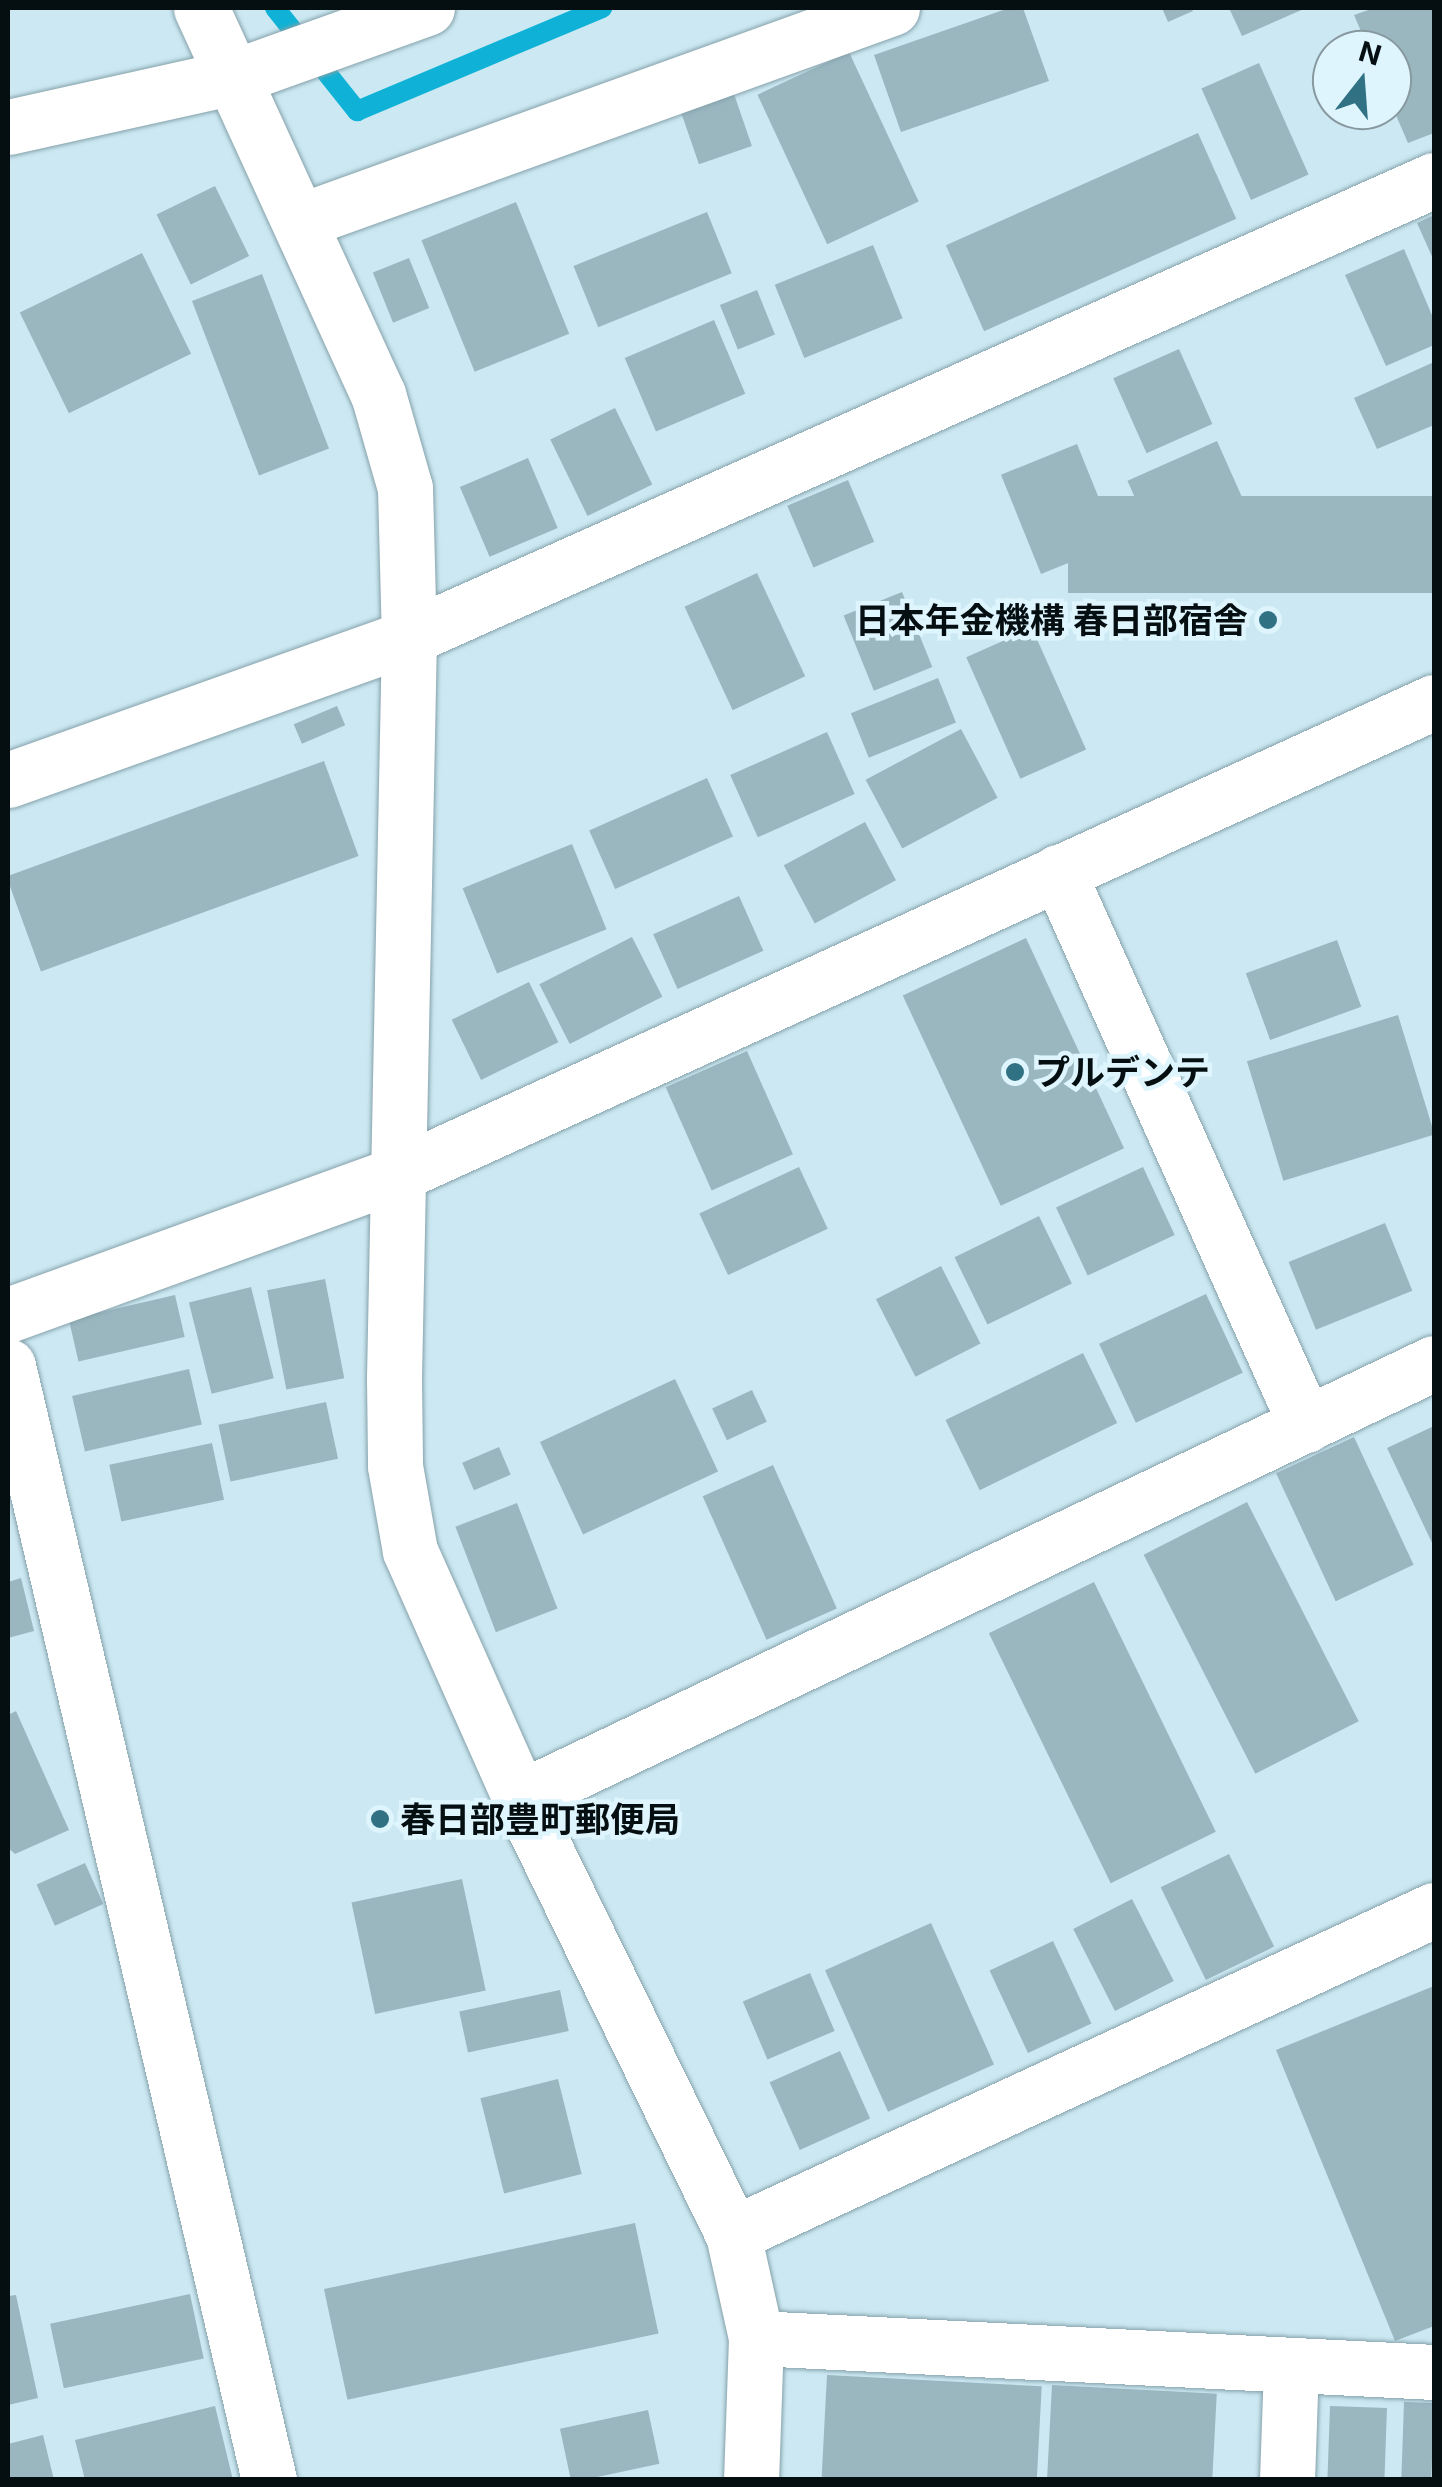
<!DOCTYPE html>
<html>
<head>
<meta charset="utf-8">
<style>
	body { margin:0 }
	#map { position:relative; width:1442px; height:2487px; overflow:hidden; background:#cce9f3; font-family:Inter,"Noto Sans JP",sans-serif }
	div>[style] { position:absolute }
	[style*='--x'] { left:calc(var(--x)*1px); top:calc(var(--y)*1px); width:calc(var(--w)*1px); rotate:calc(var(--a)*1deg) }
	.stream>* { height:20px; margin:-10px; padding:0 10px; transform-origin:10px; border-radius:10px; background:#0fb2d6 }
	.building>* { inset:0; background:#9ab7c0; transform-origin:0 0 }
	.roads { filter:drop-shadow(0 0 2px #85a1aa) drop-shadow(0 0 2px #85a1aa) }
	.minor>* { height:55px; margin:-27.5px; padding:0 27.5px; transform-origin:27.5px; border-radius:27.5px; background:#fff }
	.dots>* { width:28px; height:28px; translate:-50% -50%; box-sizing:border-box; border:5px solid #def5fd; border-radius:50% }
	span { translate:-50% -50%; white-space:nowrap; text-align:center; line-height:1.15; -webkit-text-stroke:9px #def5fd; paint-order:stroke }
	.poi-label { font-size:35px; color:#050f12; font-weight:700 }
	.right { translate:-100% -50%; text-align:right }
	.left { translate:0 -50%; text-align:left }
	.frame { position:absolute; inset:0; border:10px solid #050f12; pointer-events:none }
	.north { position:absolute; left:1312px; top:30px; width:100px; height:100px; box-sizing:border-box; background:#def5fd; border:2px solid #87999f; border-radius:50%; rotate:17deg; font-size:28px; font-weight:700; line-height:40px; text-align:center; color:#050f12 }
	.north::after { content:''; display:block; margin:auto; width:35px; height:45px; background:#307184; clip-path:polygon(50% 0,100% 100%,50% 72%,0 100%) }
</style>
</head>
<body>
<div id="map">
	<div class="stream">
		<i style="--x:275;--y:8;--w:132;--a:51.5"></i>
		<i style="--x:357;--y:111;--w:266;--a:-22.8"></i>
	</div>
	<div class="building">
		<i style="clip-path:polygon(1009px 8px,1023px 8px,1049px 81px,901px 132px,874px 55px)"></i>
		<i style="clip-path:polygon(1162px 8px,1191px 8px,1193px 11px,1168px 22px)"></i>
		<i style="clip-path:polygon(1229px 8px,1306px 8px,1242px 36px)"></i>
		<i style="clip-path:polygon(1374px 8px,1434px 8px,1434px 133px,1408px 143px,1392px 106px,1392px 50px,1369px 50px,1354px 15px)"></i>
		<i style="left:849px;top:52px;width:165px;height:101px;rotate:65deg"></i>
		<i style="left:1259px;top:63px;width:122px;height:63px;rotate:66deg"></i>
		<i style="left:734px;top:94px;width:55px;height:56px;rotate:71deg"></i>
		<i style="left:1198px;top:133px;width:94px;height:276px;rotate:66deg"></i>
		<i style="left:215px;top:186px;width:78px;height:65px;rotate:64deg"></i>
		<i style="left:516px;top:202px;width:142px;height:102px;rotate:68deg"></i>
		<i style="left:707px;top:212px;width:66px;height:144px;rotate:68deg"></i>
		<i style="clip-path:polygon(1434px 215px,1434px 261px,1417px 223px)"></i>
		<i style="left:873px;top:245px;width:79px;height:106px;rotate:68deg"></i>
		<i style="clip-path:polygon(1404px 249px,1434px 320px,1434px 345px,1386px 366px,1345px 275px)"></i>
		<i style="left:142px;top:253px;width:112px;height:136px;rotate:64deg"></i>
		<i style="left:409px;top:258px;width:54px;height:39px;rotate:68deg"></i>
		<i style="left:262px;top:274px;width:187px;height:75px;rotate:69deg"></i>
		<i style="left:757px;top:290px;width:48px;height:40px;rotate:68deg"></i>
		<i style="left:714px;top:320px;width:80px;height:97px;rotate:67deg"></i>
		<i style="left:1179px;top:349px;width:82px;height:72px;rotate:66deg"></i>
		<i style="clip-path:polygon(1434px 362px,1434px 425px,1377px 449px,1354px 398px)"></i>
		<i style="left:615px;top:408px;width:85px;height:72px;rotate:64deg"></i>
		<i style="left:1217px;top:441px;width:80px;height:98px;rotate:66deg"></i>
		<i style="left:1077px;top:444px;width:107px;height:82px;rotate:68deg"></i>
		<i style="left:528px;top:458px;width:76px;height:74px;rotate:67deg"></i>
		<i style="left:848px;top:480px;width:67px;height:66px;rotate:67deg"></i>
		<i style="left:1434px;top:496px;width:97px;height:366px;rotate:90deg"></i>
		<i style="left:757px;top:573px;width:114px;height:80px;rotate:65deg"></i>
		<i style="left:902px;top:592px;width:81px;height:63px;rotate:68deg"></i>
		<i style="left:1032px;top:628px;width:133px;height:72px;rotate:66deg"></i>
		<i style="left:938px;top:678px;width:48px;height:94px;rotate:68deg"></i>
		<i style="left:337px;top:706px;width:21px;height:47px;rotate:67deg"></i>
		<i style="left:961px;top:729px;width:78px;height:108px;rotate:62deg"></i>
		<i style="left:827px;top:732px;width:68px;height:106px;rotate:66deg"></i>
		<i style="left:324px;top:761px;width:101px;height:338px;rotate:70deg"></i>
		<i style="left:707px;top:778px;width:64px;height:129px;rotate:66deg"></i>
		<i style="left:865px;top:822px;width:66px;height:92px;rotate:62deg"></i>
		<i style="left:572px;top:844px;width:92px;height:118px;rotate:68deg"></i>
		<i style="left:739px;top:896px;width:60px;height:94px;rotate:66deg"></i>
		<i style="left:632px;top:937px;width:67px;height:104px;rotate:63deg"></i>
		<i style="left:1026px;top:938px;width:232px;height:136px;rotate:65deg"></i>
		<i style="left:1337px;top:940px;width:71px;height:97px;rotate:70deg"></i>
		<i style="left:529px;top:982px;width:67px;height:86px;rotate:64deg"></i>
		<i style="left:1398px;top:1015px;width:125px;height:158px;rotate:73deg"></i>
		<i style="left:747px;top:1051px;width:113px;height:89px;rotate:66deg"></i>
		<i style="left:799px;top:1167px;width:68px;height:110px;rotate:65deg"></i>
		<i style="left:1143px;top:1167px;width:75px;height:96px;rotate:65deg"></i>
		<i style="left:1039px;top:1216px;width:75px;height:94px;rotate:64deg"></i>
		<i style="left:1385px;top:1223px;width:73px;height:104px;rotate:68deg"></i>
		<i style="left:941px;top:1266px;width:87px;height:73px;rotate:63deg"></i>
		<i style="left:325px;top:1279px;width:101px;height:59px;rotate:79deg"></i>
		<i style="left:251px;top:1287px;width:94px;height:64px;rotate:76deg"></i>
		<i style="left:1206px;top:1294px;width:87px;height:118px;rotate:65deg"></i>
		<i style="left:175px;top:1295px;width:43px;height:109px;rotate:77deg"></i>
		<i style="left:1083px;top:1353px;width:78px;height:153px;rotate:64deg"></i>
		<i style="left:189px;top:1369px;width:57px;height:120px;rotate:77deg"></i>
		<i style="left:675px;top:1379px;width:102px;height:149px;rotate:65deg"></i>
		<i style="left:752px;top:1390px;width:35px;height:44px;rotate:65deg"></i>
		<i style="left:326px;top:1402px;width:58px;height:110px;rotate:78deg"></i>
		<i style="clip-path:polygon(1434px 1426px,1434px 1547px,1387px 1448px)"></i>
		<i style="left:1354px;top:1437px;width:141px;height:86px;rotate:65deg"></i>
		<i style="left:212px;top:1443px;width:58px;height:105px;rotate:78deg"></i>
		<i style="left:499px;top:1447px;width:30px;height:40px;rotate:67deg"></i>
		<i style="left:773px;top:1465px;width:157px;height:77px;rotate:66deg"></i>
		<i style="left:1247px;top:1502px;width:246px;height:116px;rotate:63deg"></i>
		<i style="left:517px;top:1503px;width:113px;height:66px;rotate:69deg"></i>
		<i style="clip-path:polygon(21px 1578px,34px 1631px,8px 1638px,8px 1582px)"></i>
		<i style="left:1094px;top:1582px;width:278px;height:117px;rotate:64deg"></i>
		<i style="clip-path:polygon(16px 1711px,69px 1830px,15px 1854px,8px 1848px,8px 1715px)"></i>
		<i style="left:1229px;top:1854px;width:103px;height:76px;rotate:64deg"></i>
		<i style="left:85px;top:1863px;width:45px;height:53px;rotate:66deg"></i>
		<i style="left:462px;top:1879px;width:114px;height:113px;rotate:78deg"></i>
		<i style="left:1132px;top:1899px;width:92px;height:66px;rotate:63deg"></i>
		<i style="left:931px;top:1923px;width:155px;height:116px;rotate:66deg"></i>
		<i style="left:1053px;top:1941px;width:91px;height:70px;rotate:65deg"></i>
		<i style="left:810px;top:1973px;width:63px;height:73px;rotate:67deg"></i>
		<i style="clip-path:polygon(1434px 1986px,1434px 2326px,1395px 2341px,1276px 2050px)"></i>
		<i style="left:560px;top:1990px;width:42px;height:103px;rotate:78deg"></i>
		<i style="left:840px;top:2051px;width:74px;height:77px;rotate:66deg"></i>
		<i style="left:558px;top:2079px;width:98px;height:80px;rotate:76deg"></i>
		<i style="left:635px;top:2223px;width:113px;height:318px;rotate:78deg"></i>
		<i style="left:190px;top:2294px;width:66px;height:143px;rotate:78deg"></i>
		<i style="clip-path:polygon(16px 2295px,38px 2398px,8px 2405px,8px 2296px)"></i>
		<i style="left:827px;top:2375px;width:215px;height:102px;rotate:3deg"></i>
		<i style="left:1052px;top:2385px;width:165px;height:95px;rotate:3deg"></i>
		<i style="left:1404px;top:2402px;width:30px;height:78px;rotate:2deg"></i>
		<i style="clip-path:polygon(215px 2406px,233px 2480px,85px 2480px,75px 2440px)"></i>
		<i style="left:1330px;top:2406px;width:57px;height:74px;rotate:2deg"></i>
		<i style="left:648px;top:2410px;width:55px;height:90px;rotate:78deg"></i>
		<i style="clip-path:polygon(43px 2435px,54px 2480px,8px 2480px,8px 2444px)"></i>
	</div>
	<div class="roads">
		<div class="minor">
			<i style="--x:201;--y:8;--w:425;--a:65.4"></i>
			<i style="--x:378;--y:394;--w:98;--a:74"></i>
			<i style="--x:405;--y:488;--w:149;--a:88.5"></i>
			<i style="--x:409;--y:637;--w:742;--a:91.16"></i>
			<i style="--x:394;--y:1379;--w:87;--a:89.3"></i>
			<i style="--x:395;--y:1466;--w:86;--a:80"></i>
			<i style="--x:410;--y:1551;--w:270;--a:66"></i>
			<i style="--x:520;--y:1798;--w:485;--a:64"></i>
			<i style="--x:733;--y:2234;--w:107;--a:77.5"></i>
			<i style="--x:756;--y:2338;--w:142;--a:92"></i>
			<i style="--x:8;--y:127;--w:231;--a:-12.5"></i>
			<i style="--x:234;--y:77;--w:205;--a:-19.7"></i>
			<i style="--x:303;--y:220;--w:626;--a:-19.8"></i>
			<i style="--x:8;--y:780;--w:426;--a:-19.6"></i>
			<i style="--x:409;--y:637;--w:1122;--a:-24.03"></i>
			<i style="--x:1058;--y:872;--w:606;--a:65.85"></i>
			<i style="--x:8;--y:1315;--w:417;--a:-19.9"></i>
			<i style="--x:400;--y:1173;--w:1136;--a:-24.49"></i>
			<i style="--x:8;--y:1366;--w:1144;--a:76.81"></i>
			<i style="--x:520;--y:1798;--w:1012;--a:-25.45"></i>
			<i style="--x:733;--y:2234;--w:772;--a:-24.81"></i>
			<i style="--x:756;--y:2338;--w:679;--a:2.87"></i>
			<i style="--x:1287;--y:2480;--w:113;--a:-88"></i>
		</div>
	</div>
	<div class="dots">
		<i style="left:1268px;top:620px;background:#307184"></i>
		<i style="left:1015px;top:1072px;background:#307184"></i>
		<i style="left:380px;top:1819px;background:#307184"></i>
	</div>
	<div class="poi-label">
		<span class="right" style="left:1248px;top:620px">日本年金機構 春日部宿舎</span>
		<span class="left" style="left:1035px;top:1072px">プルデンテ</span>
		<span class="left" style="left:400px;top:1819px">春日部豊町郵便局</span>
	</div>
	<div class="frame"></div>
	<div class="north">N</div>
</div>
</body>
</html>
